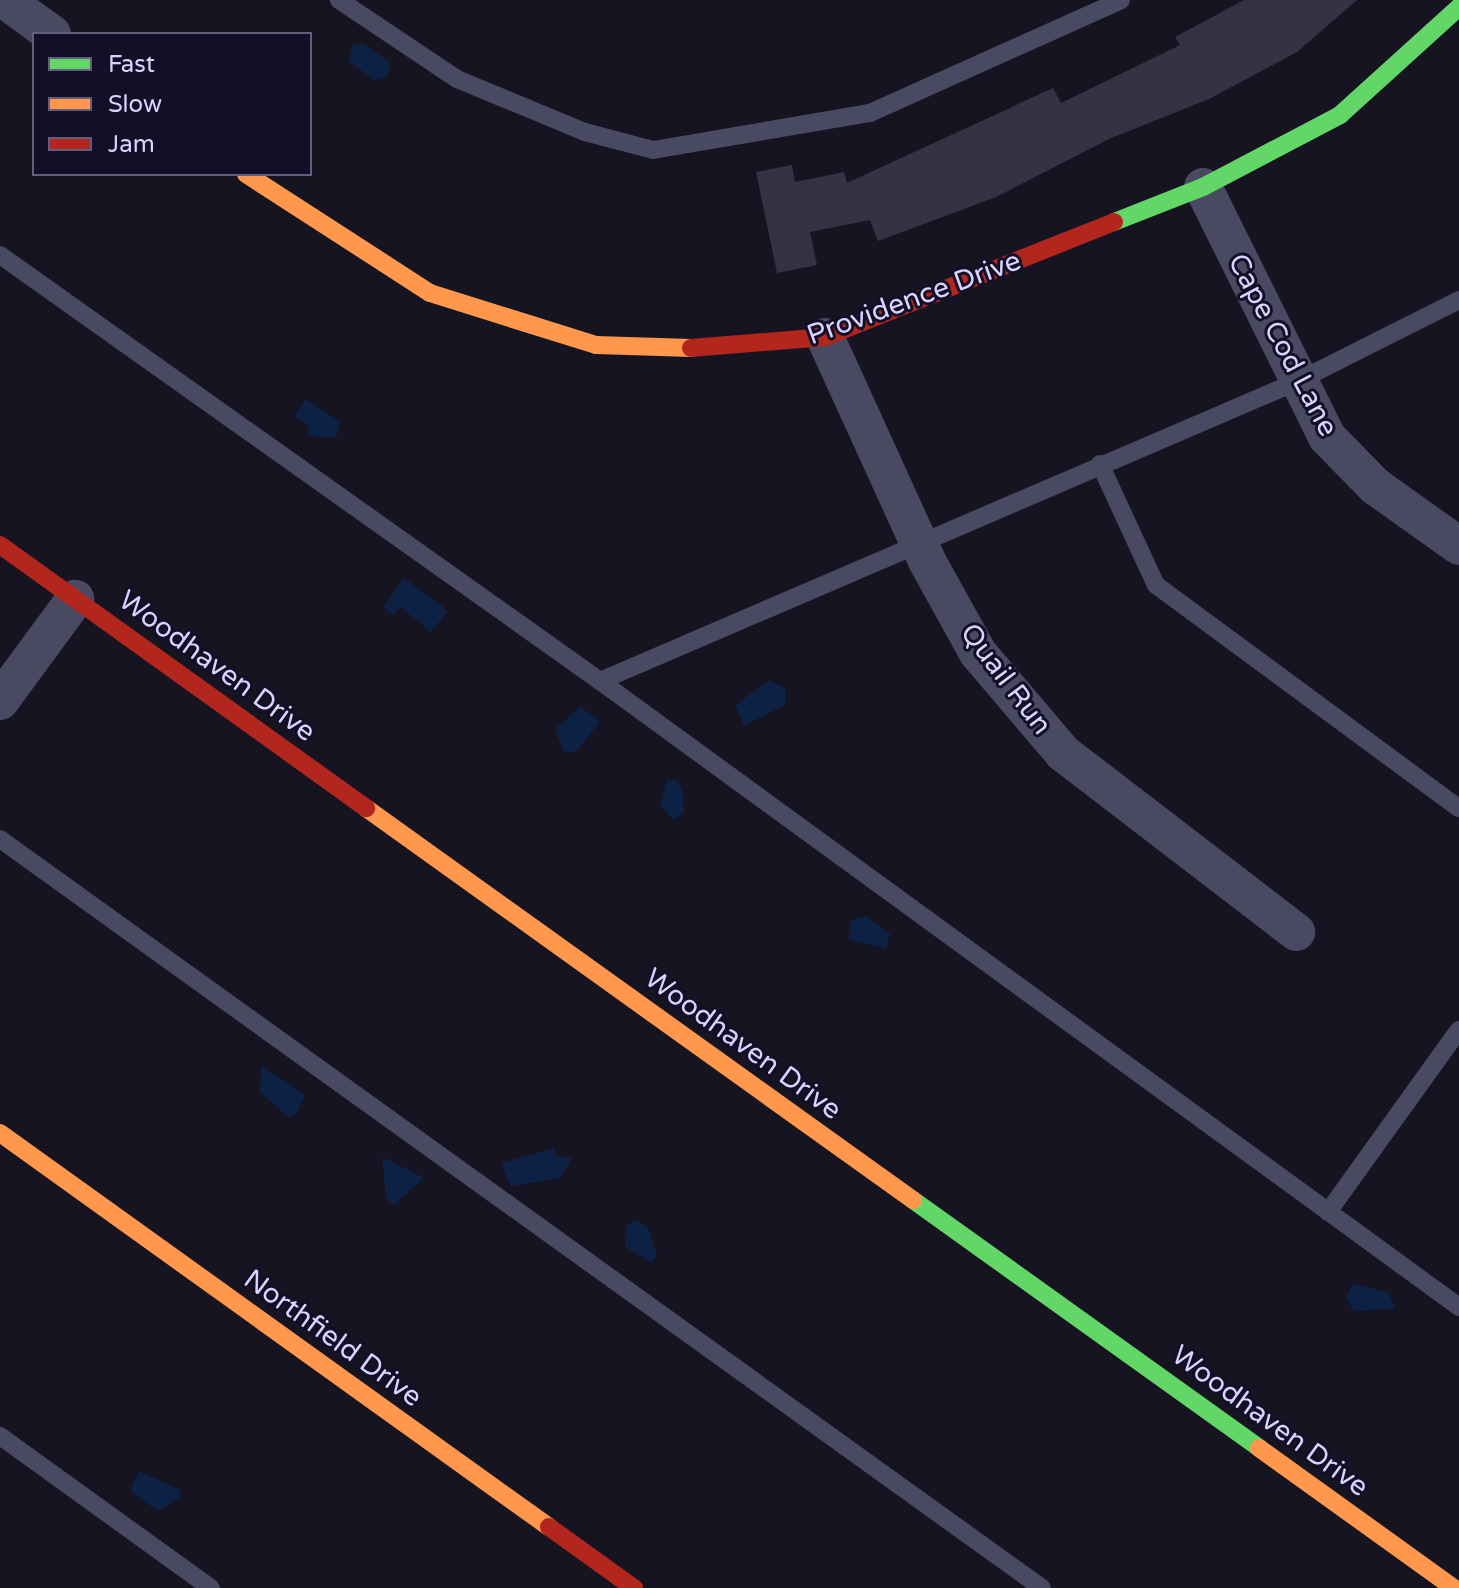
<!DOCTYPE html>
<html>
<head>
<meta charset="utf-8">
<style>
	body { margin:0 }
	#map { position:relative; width:1459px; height:1588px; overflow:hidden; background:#161421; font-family:"Varela Round",sans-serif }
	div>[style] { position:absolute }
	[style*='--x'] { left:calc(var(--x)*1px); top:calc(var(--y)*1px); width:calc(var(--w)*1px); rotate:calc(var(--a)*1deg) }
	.water>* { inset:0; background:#0d2144 }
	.building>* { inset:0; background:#343243 }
	.lane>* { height:18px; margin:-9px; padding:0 9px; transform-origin:9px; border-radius:9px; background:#4a4962 }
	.street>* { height:38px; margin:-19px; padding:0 19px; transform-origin:19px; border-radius:19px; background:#4a4962 }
	.fast>* { height:18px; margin:-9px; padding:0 9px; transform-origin:9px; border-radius:9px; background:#63d668 }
	.slow>* { height:18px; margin:-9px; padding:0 9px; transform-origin:9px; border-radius:9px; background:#ff974d }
	.jam>* { height:18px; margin:-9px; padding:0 9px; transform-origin:9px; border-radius:9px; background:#b3261e }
	span { translate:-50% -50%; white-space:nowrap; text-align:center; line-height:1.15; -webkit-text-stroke:6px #130f26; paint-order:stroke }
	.street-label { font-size:28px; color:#d9d4ff }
	.legend { position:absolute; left:32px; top:32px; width:280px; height:144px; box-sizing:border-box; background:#130f26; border:2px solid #625e7d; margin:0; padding:10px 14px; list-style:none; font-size:24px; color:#d9d4ff }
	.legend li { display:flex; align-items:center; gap:16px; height:40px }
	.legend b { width:40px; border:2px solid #625e7d }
</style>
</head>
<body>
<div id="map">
	<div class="water">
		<i style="clip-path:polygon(363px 44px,390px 62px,387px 77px,375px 80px,349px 62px,353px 45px)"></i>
		<i style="clip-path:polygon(306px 399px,340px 422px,336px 438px,307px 436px,309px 427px,294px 416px)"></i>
		<i style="clip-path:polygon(404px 578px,448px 611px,431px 632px,400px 607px,393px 615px,383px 607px)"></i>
		<i style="clip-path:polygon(769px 680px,785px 688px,785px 705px,744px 726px,735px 705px)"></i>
		<i style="clip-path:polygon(581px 707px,600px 722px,575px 753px,563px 751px,555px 728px)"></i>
		<i style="clip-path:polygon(667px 780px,678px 781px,683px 793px,684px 812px,674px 820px,660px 805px)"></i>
		<i style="clip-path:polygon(867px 916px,890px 934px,886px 948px,849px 940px,850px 920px)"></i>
		<i style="clip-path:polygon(261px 1065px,305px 1095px,296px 1114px,288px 1117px,260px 1092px)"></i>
		<i style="clip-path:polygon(554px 1148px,556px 1156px,572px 1158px,560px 1178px,510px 1186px,501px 1163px)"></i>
		<i style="clip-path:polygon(382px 1157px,424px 1178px,394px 1205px,386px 1198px)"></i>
		<i style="clip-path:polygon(637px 1220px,648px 1227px,657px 1255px,652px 1263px,625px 1247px,626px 1225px)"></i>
		<i style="clip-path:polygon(1352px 1284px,1388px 1292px,1396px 1309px,1354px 1311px,1346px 1298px)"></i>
		<i style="clip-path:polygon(139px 1471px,179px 1489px,181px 1497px,158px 1511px,130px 1491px)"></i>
	</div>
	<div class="building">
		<i style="clip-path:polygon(1244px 0,1357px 0,1297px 52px,1209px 99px,1109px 139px,996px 197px,878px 241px,870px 220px,810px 232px,817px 265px,777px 273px,756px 172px,792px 165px,795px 182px,844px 172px,847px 183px,1053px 88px,1061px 103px,1180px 45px,1175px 37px)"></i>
	</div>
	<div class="lane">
		<i style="--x:339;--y:0;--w:142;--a:33.8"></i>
		<i style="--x:457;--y:79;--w:139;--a:22.5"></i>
		<i style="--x:585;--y:132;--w:70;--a:14.8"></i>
		<i style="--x:653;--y:150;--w:220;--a:-9.7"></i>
		<i style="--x:870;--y:113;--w:275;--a:-24.2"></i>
		<i style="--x:0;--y:255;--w:736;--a:35.37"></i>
		<i style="--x:600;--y:681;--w:758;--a:-23.25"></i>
		<i style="--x:1296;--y:382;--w:182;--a:-26.7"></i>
		<i style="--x:1100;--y:464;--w:133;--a:65.2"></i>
		<i style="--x:1156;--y:585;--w:376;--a:36.4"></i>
		<i style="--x:600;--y:681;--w:1063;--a:36.08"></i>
		<i style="--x:0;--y:839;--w:1283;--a:35.71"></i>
		<i style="--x:1328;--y:1212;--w:224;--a:-54.3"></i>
		<i style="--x:0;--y:1436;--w:260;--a:35.8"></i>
	</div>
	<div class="street">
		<i style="--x:5;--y:0;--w:58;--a:35.9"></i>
		<i style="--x:1203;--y:187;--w:279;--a:63.6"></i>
		<i style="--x:1327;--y:437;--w:69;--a:45.6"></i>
		<i style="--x:1375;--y:486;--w:103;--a:35.5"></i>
		<i style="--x:825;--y:337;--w:246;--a:65.5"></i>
		<i style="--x:927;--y:561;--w:105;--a:61"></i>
		<i style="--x:978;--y:653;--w:131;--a:49.6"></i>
		<i style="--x:1063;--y:753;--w:294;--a:37.5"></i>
		<i style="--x:0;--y:701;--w:127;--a:-53.7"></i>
	</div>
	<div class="fast">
		<i style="--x:1114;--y:222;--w:96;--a:-21.5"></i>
		<i style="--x:1203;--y:187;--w:155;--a:-27.7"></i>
		<i style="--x:1340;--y:115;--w:161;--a:-42.2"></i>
		<i style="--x:913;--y:1200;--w:426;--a:35.6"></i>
	</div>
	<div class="slow">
		<i style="--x:246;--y:174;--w:219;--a:32.9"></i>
		<i style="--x:430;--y:293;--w:174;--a:17.4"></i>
		<i style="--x:596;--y:345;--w:95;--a:1.8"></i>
		<i style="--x:366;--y:808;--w:673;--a:35.63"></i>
		<i style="--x:0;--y:1133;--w:676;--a:35.67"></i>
		<i style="--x:1259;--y:1448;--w:240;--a:35.7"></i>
	</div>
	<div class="jam">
		<i style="--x:691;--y:348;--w:134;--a:-4.7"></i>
		<i style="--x:825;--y:337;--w:311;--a:-21.7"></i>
		<i style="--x:0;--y:545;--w:451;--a:35.7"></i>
		<i style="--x:549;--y:1527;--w:105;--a:35.7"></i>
	</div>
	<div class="street-label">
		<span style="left:914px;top:298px;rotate:-20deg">Providence Drive</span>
		<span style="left:1283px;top:345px;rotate:62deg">Cape Cod Lane</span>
		<span style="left:217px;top:666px;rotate:36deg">Woodhaven Drive</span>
		<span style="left:1006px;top:679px;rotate:53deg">Quail Run</span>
		<span style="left:743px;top:1044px;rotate:36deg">Woodhaven Drive</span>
		<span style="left:333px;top:1338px;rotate:36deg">Northfield Drive</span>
		<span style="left:1270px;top:1421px;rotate:36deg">Woodhaven Drive</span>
	</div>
	<ul class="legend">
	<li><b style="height:10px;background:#63d668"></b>Fast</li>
	<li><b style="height:10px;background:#ff974d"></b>Slow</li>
	<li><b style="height:10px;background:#b3261e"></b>Jam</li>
	</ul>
</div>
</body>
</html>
